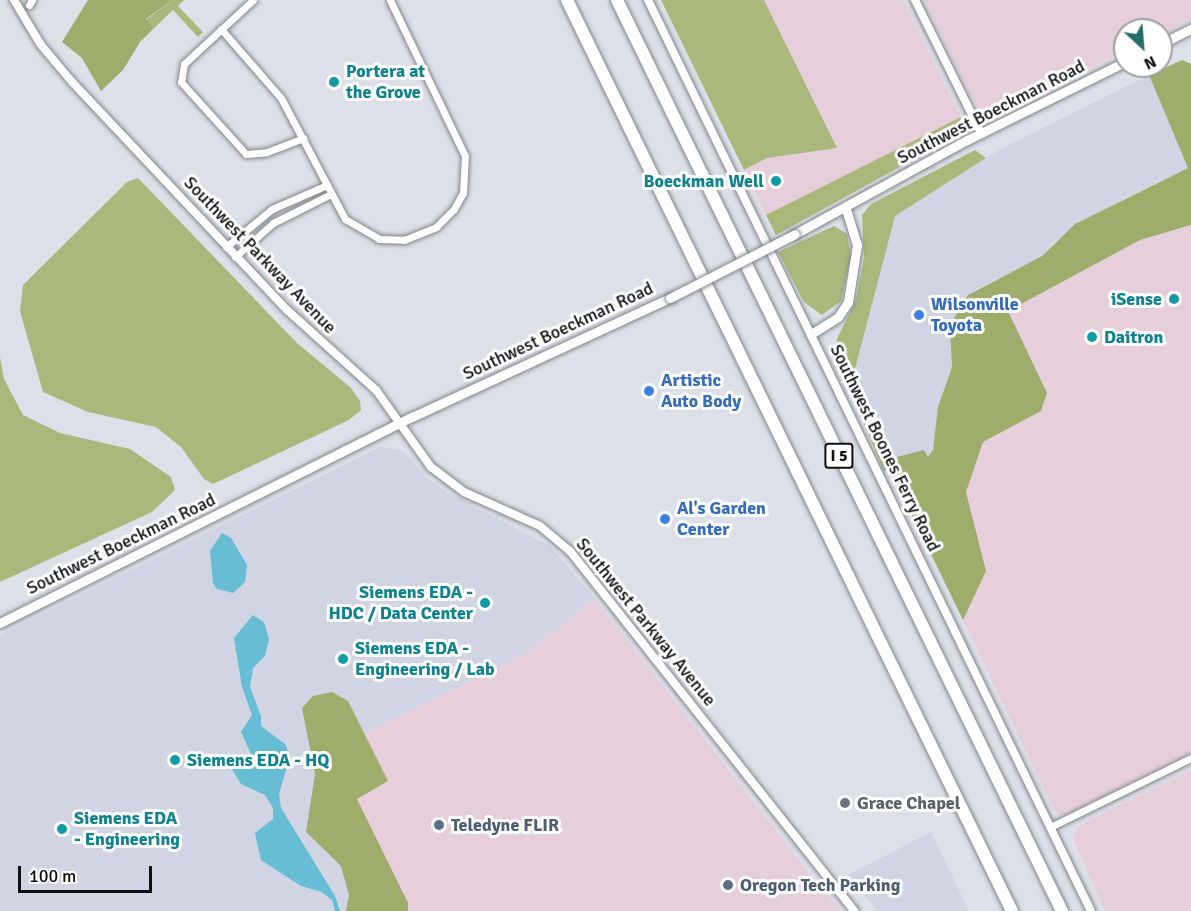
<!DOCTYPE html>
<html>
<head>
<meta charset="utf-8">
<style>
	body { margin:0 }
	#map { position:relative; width:1191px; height:911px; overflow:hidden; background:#dde0e8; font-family:Signika,sans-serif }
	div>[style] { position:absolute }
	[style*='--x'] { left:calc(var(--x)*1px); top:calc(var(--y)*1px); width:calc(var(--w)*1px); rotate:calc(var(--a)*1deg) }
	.built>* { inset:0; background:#d0d4e3 }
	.industrial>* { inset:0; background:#e6cfdb }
	.green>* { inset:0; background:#aab87c }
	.forest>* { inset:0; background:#9fad6c }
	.water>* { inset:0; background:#66bdd4 }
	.roads { filter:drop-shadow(0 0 2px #83858c) drop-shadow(0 0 2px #83858c) }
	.minor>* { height:7px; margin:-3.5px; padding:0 3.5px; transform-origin:3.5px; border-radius:3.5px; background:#fff }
	.tertiary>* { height:8px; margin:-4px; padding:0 4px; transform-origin:4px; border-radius:4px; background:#fff }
	.secondary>* { height:9px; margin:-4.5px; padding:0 4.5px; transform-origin:4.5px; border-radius:4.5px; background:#fff }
	.motorway>* { height:12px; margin:-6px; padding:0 6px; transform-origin:6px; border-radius:6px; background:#fff }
	.bridges { filter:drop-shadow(0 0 2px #83858c) drop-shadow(0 0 2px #83858c) }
	.secondary-bridge>* { height:9px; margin:-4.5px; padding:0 4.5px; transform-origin:4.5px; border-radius:4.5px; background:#fff }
	.dots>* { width:16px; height:16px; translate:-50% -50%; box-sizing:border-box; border:3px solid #fff; border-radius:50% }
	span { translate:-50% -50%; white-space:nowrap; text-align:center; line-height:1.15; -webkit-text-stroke:6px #fff; paint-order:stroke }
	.shield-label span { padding:2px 4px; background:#fff; border:2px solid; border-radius:4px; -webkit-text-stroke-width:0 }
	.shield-label { font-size:16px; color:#0e0f11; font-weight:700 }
	.culture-label { font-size:18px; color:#0d838f; font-weight:700 }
	.left { translate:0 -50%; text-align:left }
	.right { translate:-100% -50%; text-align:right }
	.street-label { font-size:18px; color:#0e0f11 }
	.shop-label { font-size:18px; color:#366cbe; font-weight:700 }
	.worship-label { font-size:18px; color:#5b616d; font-weight:700 }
	.service-label { font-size:18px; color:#4e5e75; font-weight:700 }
	.north { position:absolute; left:1113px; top:18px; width:60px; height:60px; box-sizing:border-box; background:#fff; border:2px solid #9f9fa0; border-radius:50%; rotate:154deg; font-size:16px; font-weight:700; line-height:24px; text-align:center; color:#0e0f11 }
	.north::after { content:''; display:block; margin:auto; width:21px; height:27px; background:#236d68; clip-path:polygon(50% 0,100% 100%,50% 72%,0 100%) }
	.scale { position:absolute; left:18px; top:866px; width:134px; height:27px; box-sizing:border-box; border:3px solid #0e0f11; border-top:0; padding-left:8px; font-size:18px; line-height:21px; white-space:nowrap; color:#0e0f11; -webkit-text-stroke:4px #fff; paint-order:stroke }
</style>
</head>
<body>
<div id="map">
	<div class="built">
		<i style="clip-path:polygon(1149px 75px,1188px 168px,1126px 197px,1051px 243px,1043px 256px,973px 291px,950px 325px,952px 367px,938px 407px,933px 450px,928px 458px,893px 458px,888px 466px,868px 425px,854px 373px,895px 216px,1004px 147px)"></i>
		<i style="clip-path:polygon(380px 447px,403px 451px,427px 478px,448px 493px,550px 546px,595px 599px,527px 653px,463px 687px,394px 911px,0 911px,0 635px)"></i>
		<i style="clip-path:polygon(931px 832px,969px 911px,877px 911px,848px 875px)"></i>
	</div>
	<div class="industrial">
		<i style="clip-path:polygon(764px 0,903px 0,961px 117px,766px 215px,744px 170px,767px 158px,837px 148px)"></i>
		<i style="clip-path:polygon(925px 0,1191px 0,1191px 20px,1161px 34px,1161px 30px,1125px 30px,1125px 51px,998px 113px,988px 114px,974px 103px)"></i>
		<i style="clip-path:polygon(1191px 225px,1191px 753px,1068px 814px,1061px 814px,1054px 810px,963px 620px,986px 571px,966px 492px,983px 442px,1041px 411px,1047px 393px,1008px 311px,1140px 240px)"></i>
		<i style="clip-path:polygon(595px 599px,809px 873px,841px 911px,394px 911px,319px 757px,527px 653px)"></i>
		<i style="clip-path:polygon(1191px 770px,1191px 911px,1105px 911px,1073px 839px,1078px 826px)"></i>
	</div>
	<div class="green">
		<i style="clip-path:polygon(172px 0,184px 0,178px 6px,203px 32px,198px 37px,173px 10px,154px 28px,146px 20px)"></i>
		<i style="clip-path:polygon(661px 0,764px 0,837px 148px,767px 158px,744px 170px)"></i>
		<i style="clip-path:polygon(961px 117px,956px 136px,776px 235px,766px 215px)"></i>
		<i style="clip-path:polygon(975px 150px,986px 158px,895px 216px,854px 373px,868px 425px,888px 466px,884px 472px,835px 355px,837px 339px,856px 300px,864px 258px,862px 215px,871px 204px)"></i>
		<i style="clip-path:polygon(138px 178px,297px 343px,351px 388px,360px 401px,361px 410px,349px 420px,213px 484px,204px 479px,181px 447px,156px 427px,88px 412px,43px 392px,20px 311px,23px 285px,127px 182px)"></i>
		<i style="clip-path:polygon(834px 226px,847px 234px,851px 257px,841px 301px,822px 315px,804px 302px,778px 252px)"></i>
		<i style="clip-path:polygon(0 357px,4px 379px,23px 415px,60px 433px,130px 449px,171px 477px,175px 490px,152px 512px,0 582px)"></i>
	</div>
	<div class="forest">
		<i style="clip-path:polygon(88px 0,172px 0,146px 19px,154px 28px,140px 42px,123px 70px,101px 91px,82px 58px,62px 42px)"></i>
		<i style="clip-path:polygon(1182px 60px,1191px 64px,1191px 225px,1140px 240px,1008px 311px,1047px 393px,1041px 411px,983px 442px,966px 492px,986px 571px,963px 620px,888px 466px,893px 458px,924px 450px,928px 457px,933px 450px,938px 407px,952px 367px,950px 325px,968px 295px,1042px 256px,1075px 224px,1188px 168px,1149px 75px)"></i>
		<i style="clip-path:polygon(332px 692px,348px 701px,388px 781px,357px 799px,408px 903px,408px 911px,346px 911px,349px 895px,341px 866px,306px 832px,315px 774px,302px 708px,313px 696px)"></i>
	</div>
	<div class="water">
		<i style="clip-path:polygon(222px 533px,231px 538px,247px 565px,245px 582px,233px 593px,217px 589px,213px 583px,210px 551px)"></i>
		<i style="clip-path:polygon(253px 615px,264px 622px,269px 639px,265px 656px,253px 668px,250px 687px,261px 716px,261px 726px,285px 744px,290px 756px,279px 794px,281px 808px,335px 896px,340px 911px,335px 911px,332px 900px,322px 892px,301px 886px,261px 860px,255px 833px,273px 819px,273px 808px,265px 795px,241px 784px,230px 766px,252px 756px,241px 732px,252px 715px,242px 687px,234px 638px)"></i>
	</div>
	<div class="roads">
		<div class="minor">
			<i style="--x:253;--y:0;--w:94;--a:137.2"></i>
			<i style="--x:184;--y:64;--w:18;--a:99"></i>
			<i style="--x:181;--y:82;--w:97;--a:47.9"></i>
			<i style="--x:246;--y:154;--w:21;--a:-5"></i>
			<i style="--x:267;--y:152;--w:39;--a:-21"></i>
			<i style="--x:29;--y:5;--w:6;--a:-59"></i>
			<i style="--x:221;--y:29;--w:91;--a:49"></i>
			<i style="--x:281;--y:98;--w:137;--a:62.1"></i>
			<i style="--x:345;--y:219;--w:39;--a:30"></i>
			<i style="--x:379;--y:239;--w:25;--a:2"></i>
			<i style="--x:404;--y:240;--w:35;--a:-22"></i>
			<i style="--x:436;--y:227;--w:25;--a:-45"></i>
			<i style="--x:454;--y:209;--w:18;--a:-61"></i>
			<i style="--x:463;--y:193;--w:37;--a:-87"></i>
			<i style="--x:465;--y:156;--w:173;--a:-115.7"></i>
			<i style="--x:226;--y:247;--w:60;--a:-39.6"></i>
			<i style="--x:272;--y:209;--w:60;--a:-23.6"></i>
			<i style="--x:235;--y:257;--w:51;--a:-41.8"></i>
			<i style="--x:273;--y:223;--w:65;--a:-26.6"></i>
			<i style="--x:1050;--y:827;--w:157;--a:-26.1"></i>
		</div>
		<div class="tertiary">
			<i style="--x:14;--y:0;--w:52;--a:59"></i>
			<i style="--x:41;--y:45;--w:50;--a:49.9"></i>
			<i style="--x:73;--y:83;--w:312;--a:46.7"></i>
			<i style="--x:287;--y:310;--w:120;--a:42"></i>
			<i style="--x:376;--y:390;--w:95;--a:54.5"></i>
			<i style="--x:431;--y:467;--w:41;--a:37.1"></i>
			<i style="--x:464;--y:492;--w:83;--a:24.1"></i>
			<i style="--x:540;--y:526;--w:39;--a:40"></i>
			<i style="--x:570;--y:551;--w:459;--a:51.7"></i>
			<i style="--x:648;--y:0;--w:1013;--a:64.07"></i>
			<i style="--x:915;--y:0;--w:148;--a:63.6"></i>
		</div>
		<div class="secondary">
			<i style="--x:1161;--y:44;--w:34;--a:-27"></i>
			<i style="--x:795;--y:234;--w:196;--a:-28.7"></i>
			<i style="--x:967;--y:140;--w:176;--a:-26.3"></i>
			<i style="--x:811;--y:334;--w:32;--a:-32"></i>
			<i style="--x:838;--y:317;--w:18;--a:-56"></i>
			<i style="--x:848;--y:302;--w:58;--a:-81"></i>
			<i style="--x:857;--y:245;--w:39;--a:-107"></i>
			<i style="--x:0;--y:623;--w:461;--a:-26.6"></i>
			<i style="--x:412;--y:417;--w:284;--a:-24.8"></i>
		</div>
		<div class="motorway">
			<i style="--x:567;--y:0;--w:1014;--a:63.97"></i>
			<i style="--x:617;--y:0;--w:1014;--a:63.97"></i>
		</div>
	</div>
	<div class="bridges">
		<div class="secondary-bridge">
			<i style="--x:670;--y:298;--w:140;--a:-27.1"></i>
		</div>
	</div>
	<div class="dots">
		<i style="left:334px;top:82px;background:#0f9aa8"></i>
		<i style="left:776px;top:181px;background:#0f9aa8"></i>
		<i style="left:1174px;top:299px;background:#0f9aa8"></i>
		<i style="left:919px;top:315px;background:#3f7fe0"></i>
		<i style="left:1092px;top:337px;background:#0f9aa8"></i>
		<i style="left:649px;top:391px;background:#3f7fe0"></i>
		<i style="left:665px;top:519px;background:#3f7fe0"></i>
		<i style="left:485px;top:603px;background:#0f9aa8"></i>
		<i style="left:343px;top:659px;background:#0f9aa8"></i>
		<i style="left:175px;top:760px;background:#0f9aa8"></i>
		<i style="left:845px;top:803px;background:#6b7280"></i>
		<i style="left:439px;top:825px;background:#5c6f8a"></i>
		<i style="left:62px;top:829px;background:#0f9aa8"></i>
		<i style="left:728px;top:885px;background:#5c6f8a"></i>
	</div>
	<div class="shield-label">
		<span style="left:839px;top:456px">I 5</span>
	</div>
	<div class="culture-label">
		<span class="left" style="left:346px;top:82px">Portera at<br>the Grove</span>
		<span class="right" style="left:764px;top:181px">Boeckman Well</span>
		<span class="right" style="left:1162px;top:299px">iSense</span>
		<span class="left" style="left:1104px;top:337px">Daitron</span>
		<span class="right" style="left:473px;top:603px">Siemens EDA -<br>HDC / Data Center</span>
		<span class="left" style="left:355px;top:659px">Siemens EDA -<br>Engineering / Lab</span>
		<span class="left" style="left:187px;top:760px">Siemens EDA - HQ</span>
		<span class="left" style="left:74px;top:829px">Siemens EDA<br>- Engineering</span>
	</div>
	<div class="street-label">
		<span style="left:991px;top:112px;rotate:-27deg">Southwest Boeckman Road</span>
		<span style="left:260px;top:255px;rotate:46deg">Southwest Parkway Avenue</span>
		<span style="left:558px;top:331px;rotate:-25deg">Southwest Boeckman Road</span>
		<span style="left:885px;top:448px;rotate:64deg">Southwest Boones Ferry Road</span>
		<span style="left:121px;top:544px;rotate:-26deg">Southwest Boeckman Road</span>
		<span style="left:646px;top:622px;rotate:51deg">Southwest Parkway Avenue</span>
	</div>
	<div class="shop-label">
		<span class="left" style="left:931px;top:315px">Wilsonville<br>Toyota</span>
		<span class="left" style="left:661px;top:391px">Artistic<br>Auto Body</span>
		<span class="left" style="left:677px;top:519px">Al's Garden<br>Center</span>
	</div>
	<div class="worship-label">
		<span class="left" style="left:857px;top:803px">Grace Chapel</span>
	</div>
	<div class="service-label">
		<span class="left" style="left:451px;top:825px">Teledyne FLIR</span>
		<span class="left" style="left:740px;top:885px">Oregon Tech Parking</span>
	</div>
	<div class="north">N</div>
	<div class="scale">100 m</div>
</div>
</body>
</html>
